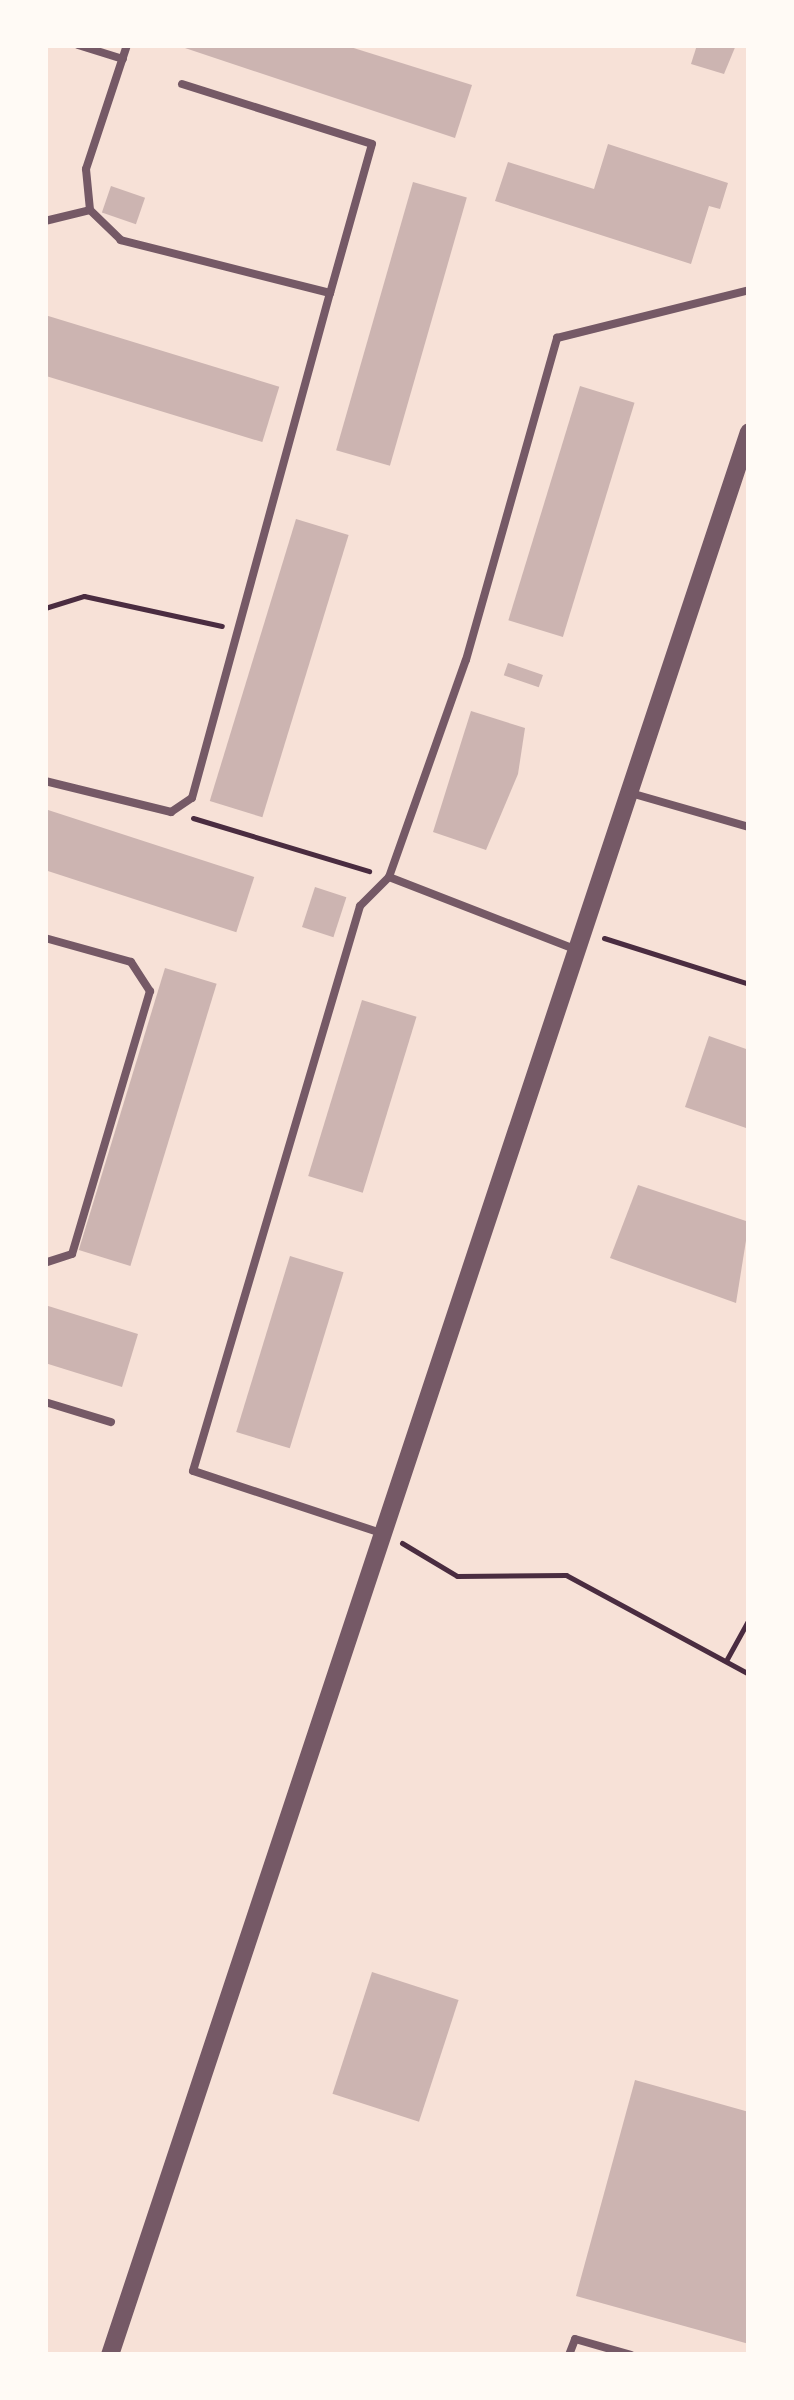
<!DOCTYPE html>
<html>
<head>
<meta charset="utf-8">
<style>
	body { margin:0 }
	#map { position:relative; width:794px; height:2400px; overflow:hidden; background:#f7e1d7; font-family:"Exo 2",sans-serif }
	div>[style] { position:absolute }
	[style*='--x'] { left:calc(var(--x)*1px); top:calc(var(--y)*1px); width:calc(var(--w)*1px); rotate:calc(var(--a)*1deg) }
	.building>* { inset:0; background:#ccb4b1; transform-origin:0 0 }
	.path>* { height:5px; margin:-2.5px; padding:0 2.5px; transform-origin:2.5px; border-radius:2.5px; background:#4a2c40 }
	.service>* { height:8px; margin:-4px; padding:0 4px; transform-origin:4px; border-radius:4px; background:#755966 }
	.tertiary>* { height:18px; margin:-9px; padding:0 9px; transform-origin:9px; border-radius:9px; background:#755966 }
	span { translate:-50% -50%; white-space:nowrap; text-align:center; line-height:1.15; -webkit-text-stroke:8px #fffaf5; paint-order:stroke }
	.frame { position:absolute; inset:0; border:48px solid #fffaf5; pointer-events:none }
</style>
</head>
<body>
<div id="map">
	<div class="building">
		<i style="clip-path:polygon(176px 45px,344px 45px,472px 85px,455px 138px)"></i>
		<i style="clip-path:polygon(697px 45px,736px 45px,724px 74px,691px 64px)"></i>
		<i style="clip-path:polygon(608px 144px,728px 183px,720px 209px,709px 206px,691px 264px,495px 201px,508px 162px,594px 189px)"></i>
		<i style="left:413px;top:182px;width:56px;height:279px;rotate:16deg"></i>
		<i style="left:111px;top:186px;width:36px;height:28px;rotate:19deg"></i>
		<i style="left:45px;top:315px;width:245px;height:58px;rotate:17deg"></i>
		<i style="left:580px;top:386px;width:57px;height:245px;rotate:17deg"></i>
		<i style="left:296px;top:519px;width:55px;height:295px;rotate:17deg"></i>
		<i style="left:508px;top:663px;width:37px;height:13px;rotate:19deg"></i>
		<i style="clip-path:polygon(471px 711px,525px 728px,518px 774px,486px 850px,433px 832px)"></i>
		<i style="left:45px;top:809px;width:220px;height:58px;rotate:18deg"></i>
		<i style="left:315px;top:887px;width:33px;height:42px;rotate:18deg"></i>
		<i style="left:165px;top:968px;width:54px;height:295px;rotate:17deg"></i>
		<i style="left:362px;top:1000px;width:57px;height:184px;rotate:17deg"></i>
		<i style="clip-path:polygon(709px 1036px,749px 1050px,749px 1129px,685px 1107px)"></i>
		<i style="clip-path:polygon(638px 1185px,749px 1222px,736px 1303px,610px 1258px)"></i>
		<i style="left:290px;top:1256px;width:56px;height:184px;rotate:17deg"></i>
		<i style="clip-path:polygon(45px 1305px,138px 1334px,122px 1387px,45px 1363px)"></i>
		<i style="left:372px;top:1972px;width:91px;height:128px;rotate:18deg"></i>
		<i style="clip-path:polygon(635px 2080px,749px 2112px,749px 2344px,576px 2296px)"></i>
	</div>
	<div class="path">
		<i style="--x:45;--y:608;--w:41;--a:-17.1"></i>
		<i style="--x:84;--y:596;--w:141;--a:12.3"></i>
		<i style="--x:193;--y:818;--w:184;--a:16.8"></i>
		<i style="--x:604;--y:938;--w:152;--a:17.6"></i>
		<i style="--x:402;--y:1543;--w:64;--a:31"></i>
		<i style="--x:457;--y:1576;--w:109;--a:-0.5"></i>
		<i style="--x:566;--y:1575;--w:208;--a:28.4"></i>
		<i style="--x:727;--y:1659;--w:46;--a:-61.2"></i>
	</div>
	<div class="service">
		<i style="--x:78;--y:45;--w:47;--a:17.3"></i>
		<i style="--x:182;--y:84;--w:199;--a:17.5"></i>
		<i style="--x:372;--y:144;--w:155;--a:105.7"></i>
		<i style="--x:45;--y:221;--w:46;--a:-13.7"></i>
		<i style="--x:45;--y:781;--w:130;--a:13.8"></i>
		<i style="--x:171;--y:812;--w:25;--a:-34"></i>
		<i style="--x:192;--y:798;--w:524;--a:-74.72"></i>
		<i style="--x:330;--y:293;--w:216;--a:-165.8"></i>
		<i style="--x:121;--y:240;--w:43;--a:-135.9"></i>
		<i style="--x:90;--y:210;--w:41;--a:-95.6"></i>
		<i style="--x:86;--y:169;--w:131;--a:-71.7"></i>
		<i style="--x:634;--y:794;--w:120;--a:16"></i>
		<i style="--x:389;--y:877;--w:230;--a:-70.5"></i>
		<i style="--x:466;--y:660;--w:335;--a:-74.2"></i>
		<i style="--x:557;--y:338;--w:198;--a:-14"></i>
		<i style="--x:45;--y:938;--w:89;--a:15.6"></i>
		<i style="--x:131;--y:962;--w:35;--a:57"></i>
		<i style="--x:150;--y:991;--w:274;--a:106.5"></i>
		<i style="--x:72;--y:1254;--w:28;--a:162"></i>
		<i style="--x:45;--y:1402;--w:69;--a:16.9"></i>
		<i style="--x:384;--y:1534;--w:201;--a:-161.7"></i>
		<i style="--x:193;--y:1471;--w:589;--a:-73.53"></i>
		<i style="--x:360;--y:906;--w:41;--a:-45"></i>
		<i style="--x:389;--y:877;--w:199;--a:21.2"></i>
		<i style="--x:569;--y:2355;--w:17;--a:-69"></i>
		<i style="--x:575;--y:2339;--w:58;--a:15.9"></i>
	</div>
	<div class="tertiary">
		<i style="--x:110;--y:2355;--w:2026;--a:-71.62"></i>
	</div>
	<div class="frame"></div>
</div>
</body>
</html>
